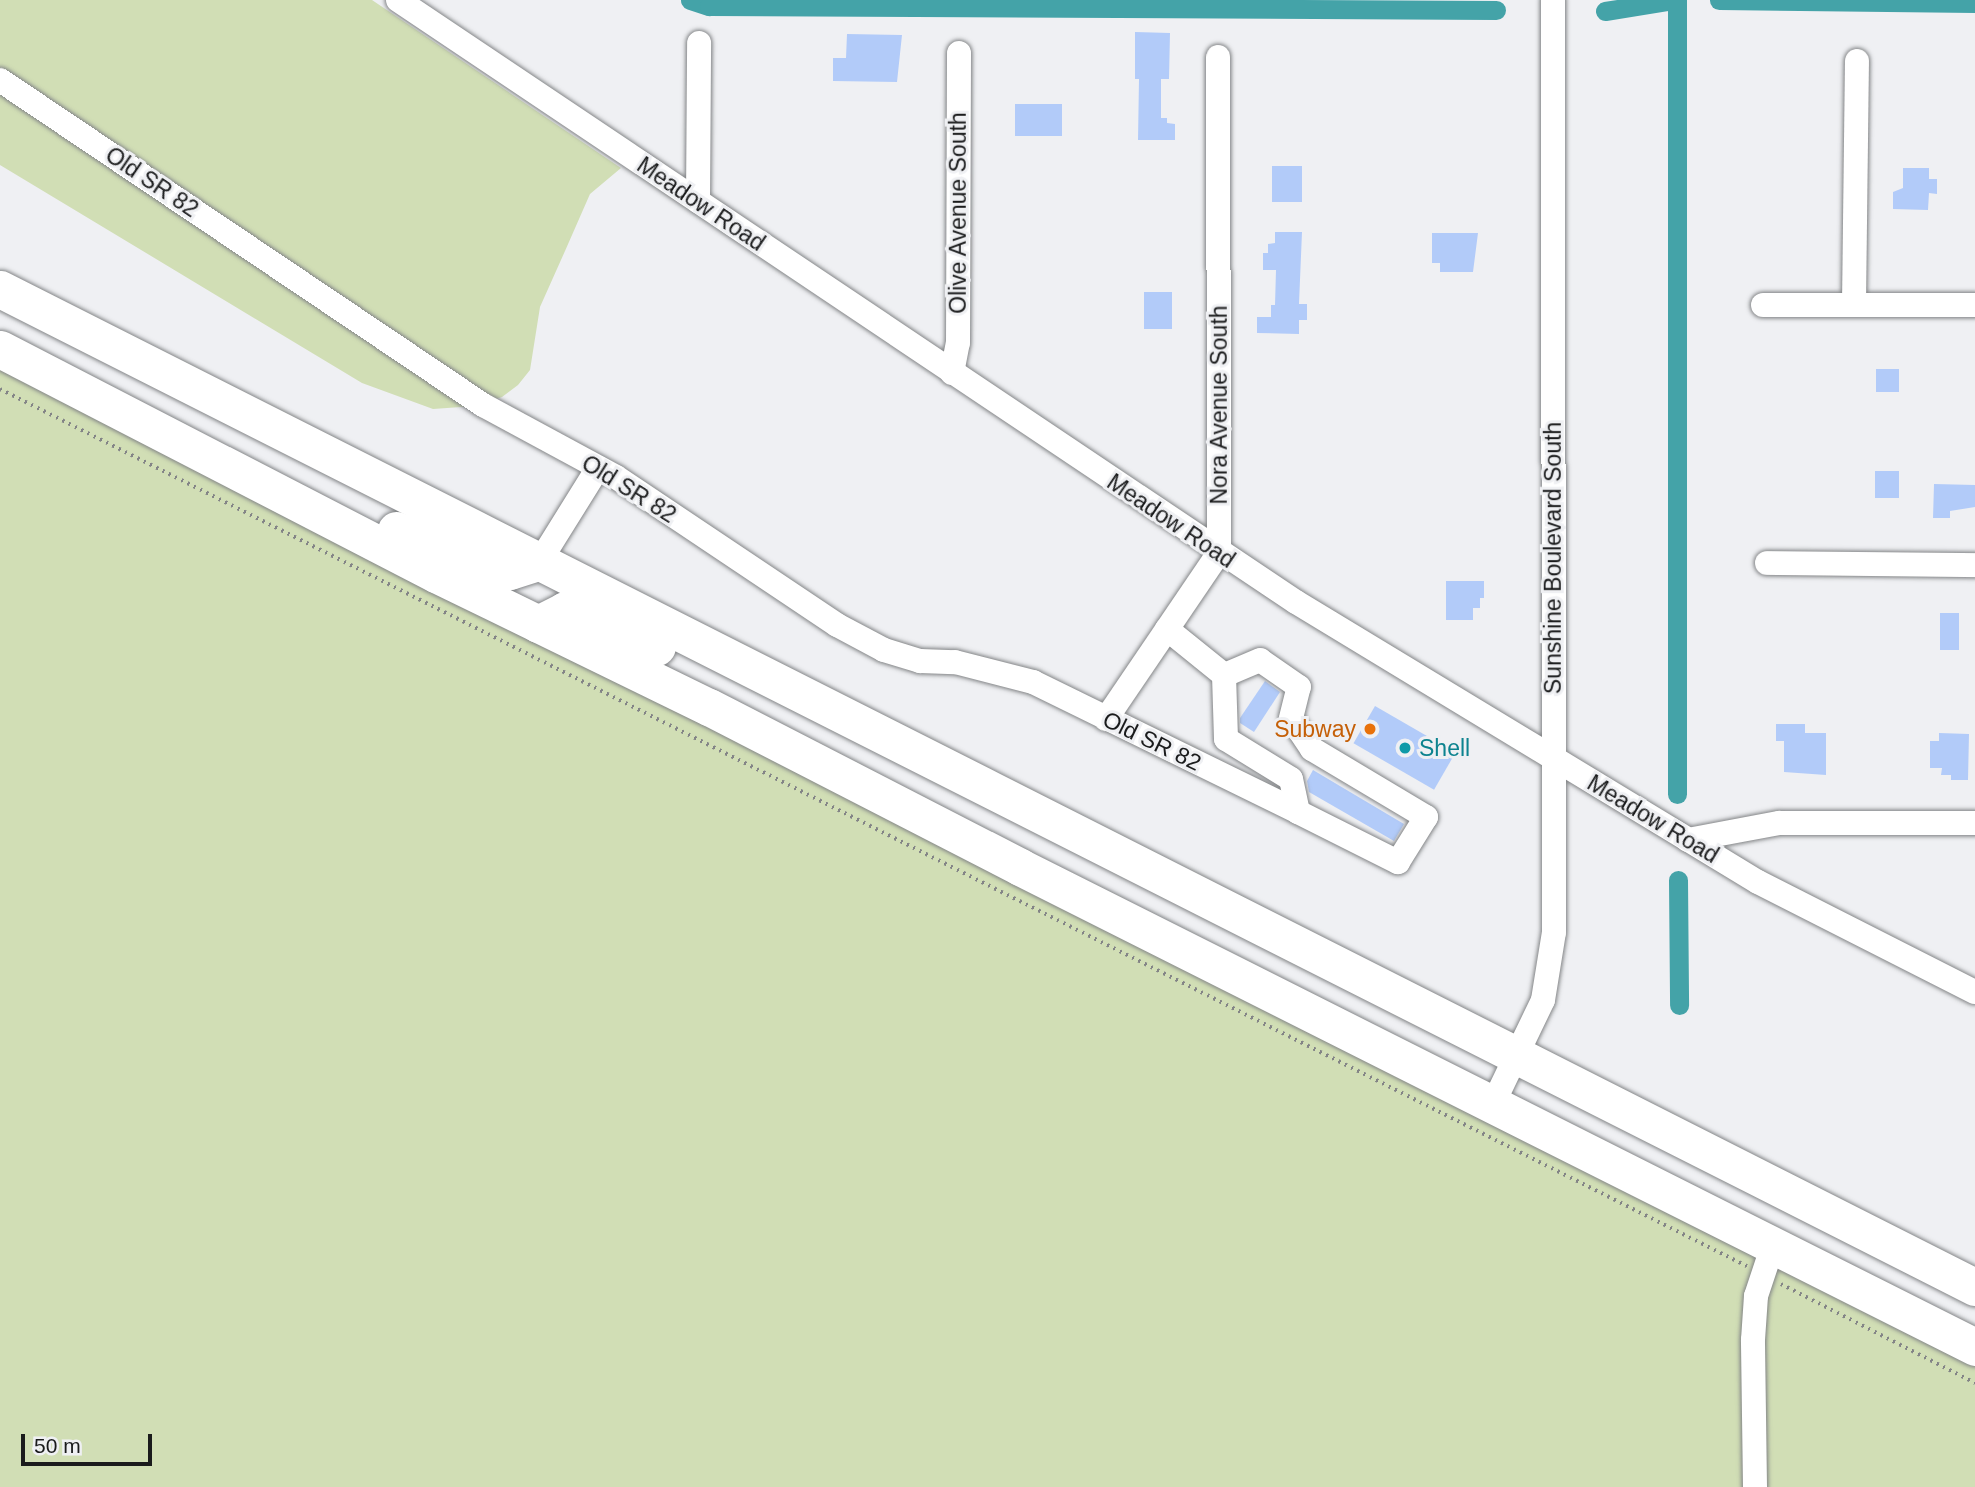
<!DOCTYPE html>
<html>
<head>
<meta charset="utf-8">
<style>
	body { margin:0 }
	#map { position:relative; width:1975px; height:1487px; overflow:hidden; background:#eff0f3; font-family:Helvetica,sans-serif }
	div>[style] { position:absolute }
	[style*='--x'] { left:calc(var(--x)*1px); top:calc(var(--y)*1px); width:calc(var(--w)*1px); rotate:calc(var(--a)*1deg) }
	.green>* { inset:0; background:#d1deb5 }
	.canal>* { height:19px; margin:-9.5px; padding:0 9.5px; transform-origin:9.5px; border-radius:9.5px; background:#44a3a8 }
	.building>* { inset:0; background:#b2cbf9; transform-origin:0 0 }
	.path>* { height:3.5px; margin-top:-1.75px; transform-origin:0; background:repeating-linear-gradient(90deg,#838486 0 2px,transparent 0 7px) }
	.roads { filter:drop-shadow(0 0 2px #838587) drop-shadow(0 0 2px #838587) }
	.minor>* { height:24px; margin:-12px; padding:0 12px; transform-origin:12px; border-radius:12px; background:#fff }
	.highway>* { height:37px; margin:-18.5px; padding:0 18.5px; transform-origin:18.5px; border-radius:18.5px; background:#fff }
	.dots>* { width:19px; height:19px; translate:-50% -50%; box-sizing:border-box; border:4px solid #eff0f3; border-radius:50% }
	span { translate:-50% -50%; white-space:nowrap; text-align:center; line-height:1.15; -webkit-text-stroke:6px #eff0f3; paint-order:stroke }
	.street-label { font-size:23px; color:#1a1b1c }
	.food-label { font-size:23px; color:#c56008 }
	.right { translate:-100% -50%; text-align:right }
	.culture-label { font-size:23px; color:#0d838f }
	.left { translate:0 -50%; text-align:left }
	.scale { position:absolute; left:21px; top:1434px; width:131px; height:32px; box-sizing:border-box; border:4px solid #1a1b1c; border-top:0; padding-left:9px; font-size:21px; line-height:24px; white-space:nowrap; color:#1a1b1c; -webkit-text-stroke:5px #eff0f3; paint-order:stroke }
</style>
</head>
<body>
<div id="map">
	<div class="green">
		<i style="clip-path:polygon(0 0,372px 0,621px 168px,590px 194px,565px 251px,540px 307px,530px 370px,518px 385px,502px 397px,475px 406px,433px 409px,362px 383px,0 165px)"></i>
		<i style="clip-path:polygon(0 360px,1975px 1359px,1975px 1487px,0 1487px)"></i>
	</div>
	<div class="canal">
		<i style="--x:690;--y:0;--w:20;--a:18"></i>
		<i style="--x:709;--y:6;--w:787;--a:0.29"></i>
		<i style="--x:1719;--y:0;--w:256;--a:0.7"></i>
		<i style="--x:1605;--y:11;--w:70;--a:-9.1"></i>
		<i style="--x:1677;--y:794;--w:794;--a:-90"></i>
		<i style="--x:1678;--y:880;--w:125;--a:89.5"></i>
	</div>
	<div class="building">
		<i style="clip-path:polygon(1135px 32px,1170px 33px,1169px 79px,1161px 79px,1161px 118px,1167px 118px,1167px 123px,1175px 124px,1175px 140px,1138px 140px,1139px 79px,1135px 79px)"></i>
		<i style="clip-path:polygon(847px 34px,902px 35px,897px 82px,833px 81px,833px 58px,846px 58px)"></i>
		<i style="left:1015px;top:104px;width:47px;height:32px"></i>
		<i style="left:1272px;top:166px;width:30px;height:36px"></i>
		<i style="clip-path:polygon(1903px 168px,1929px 168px,1929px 179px,1937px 179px,1937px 194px,1929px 193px,1928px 210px,1893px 209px,1893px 192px,1903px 188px)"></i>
		<i style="clip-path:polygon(1275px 232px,1302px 232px,1299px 304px,1307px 304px,1307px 320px,1299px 320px,1299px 334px,1257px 333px,1257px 317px,1271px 317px,1271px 305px,1275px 305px,1276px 270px,1263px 270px,1263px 253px,1268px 253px,1268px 244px,1275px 243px)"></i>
		<i style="clip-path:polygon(1432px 233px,1478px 233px,1473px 272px,1440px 272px,1440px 263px,1432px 263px)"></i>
		<i style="left:1144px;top:292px;width:28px;height:37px"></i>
		<i style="left:1876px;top:369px;width:23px;height:23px"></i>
		<i style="left:1875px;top:471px;width:24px;height:27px"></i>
		<i style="clip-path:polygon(1934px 484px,1975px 485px,1975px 507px,1950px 511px,1950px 518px,1933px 518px)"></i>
		<i style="clip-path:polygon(1446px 581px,1484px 581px,1484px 598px,1480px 598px,1480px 608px,1473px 608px,1473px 620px,1446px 620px)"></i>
		<i style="left:1940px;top:613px;width:19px;height:37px"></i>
		<i style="clip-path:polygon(1265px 681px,1280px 692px,1254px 732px,1240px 723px,1240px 718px)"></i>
		<i style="left:1375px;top:706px;width:93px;height:43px;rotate:30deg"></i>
		<i style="clip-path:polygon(1776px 724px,1805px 724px,1805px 733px,1826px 733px,1826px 775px,1784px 772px,1784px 741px,1776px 741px)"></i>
		<i style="clip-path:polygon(1939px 733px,1969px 734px,1968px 780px,1951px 780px,1951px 775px,1941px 775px,1942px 768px,1930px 768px,1930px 741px,1939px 741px)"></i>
		<i style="clip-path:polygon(1313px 770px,1404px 824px,1394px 841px,1309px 792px,1307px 781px)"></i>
	</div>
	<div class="path">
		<i style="--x:0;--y:389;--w:1955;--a:26.66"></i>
		<i style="--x:1781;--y:1284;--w:218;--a:27"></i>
	</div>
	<div class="roads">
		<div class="minor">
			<i style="--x:398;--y:0;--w:1081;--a:33.84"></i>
			<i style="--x:1296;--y:602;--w:540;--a:31.22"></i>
			<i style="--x:1758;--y:882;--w:243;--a:26.9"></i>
			<i style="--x:0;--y:80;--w:582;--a:33.94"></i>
			<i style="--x:483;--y:405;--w:151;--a:28.4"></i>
			<i style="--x:616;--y:477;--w:266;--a:33.8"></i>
			<i style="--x:837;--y:625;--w:53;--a:28"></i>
			<i style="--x:884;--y:650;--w:38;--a:17"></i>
			<i style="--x:920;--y:661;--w:35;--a:2"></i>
			<i style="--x:955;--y:662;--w:81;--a:14.4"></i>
			<i style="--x:1033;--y:682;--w:295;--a:26.1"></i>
			<i style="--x:698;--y:201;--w:158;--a:-89.6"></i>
			<i style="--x:1854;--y:304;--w:243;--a:-89.3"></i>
			<i style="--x:1763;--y:305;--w:212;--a:0"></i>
			<i style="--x:952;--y:373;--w:31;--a:-79"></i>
			<i style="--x:958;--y:343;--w:290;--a:-89.8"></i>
			<i style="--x:540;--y:561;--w:110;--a:-58.1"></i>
			<i style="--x:1767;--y:563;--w:208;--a:0.6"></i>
			<i style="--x:1167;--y:629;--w:73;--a:38.9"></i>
			<i style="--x:1224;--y:675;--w:64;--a:88.2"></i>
			<i style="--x:1226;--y:739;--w:76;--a:31.6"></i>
			<i style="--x:1291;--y:779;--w:34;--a:78"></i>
			<i style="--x:1298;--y:812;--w:112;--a:26.6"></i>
			<i style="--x:1398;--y:862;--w:53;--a:-58.1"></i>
			<i style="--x:1426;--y:817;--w:133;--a:-149.2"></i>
			<i style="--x:1312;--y:749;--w:37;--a:-124"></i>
			<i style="--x:1291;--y:718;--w:32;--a:-76"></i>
			<i style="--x:1299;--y:687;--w:47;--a:-145.3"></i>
			<i style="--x:1260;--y:660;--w:39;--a:157"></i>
			<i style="--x:1106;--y:719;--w:201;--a:-55.8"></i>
			<i style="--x:1219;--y:553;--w:496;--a:-90.1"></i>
			<i style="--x:1688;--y:840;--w:93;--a:-10.6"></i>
			<i style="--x:1779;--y:823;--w:196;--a:0"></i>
			<i style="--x:1493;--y:1104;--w:115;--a:-64.3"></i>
			<i style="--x:1543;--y:1000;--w:69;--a:-80.8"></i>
			<i style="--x:1554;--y:932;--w:932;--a:-90.06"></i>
			<i style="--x:1755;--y:1487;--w:147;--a:-90.8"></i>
			<i style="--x:1753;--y:1340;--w:44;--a:-86.1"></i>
			<i style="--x:1756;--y:1296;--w:54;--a:-71.6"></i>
		</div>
		<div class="highway">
			<i style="--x:0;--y:289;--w:2213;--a:26.81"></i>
			<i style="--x:0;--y:349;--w:491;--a:27.3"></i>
			<i style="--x:436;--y:574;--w:304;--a:26"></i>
			<i style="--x:709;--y:707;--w:350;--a:27.2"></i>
			<i style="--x:1020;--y:867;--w:1069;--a:26.68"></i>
			<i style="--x:396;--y:530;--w:103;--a:21.6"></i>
			<i style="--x:492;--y:568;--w:18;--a:9"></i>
			<i style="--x:510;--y:571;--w:32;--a:-18"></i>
			<i style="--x:538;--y:624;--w:30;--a:-27"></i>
			<i style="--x:565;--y:610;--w:99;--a:21.9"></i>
		</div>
	</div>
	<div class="dots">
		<i style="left:1370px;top:729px;background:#e8710a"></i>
		<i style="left:1405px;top:748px;background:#0f9aa8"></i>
	</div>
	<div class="street-label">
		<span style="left:152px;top:182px;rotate:34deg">Old SR 82</span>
		<span style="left:701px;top:204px;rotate:34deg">Meadow Road</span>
		<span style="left:958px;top:213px;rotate:-90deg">Olive Avenue South</span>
		<span style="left:1219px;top:405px;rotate:-90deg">Nora Avenue South</span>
		<span style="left:629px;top:489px;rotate:32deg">Old SR 82</span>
		<span style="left:1171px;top:521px;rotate:34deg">Meadow Road</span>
		<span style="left:1553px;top:558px;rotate:-90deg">Sunshine Boulevard South</span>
		<span style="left:1152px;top:741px;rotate:26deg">Old SR 82</span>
		<span style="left:1653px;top:819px;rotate:31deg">Meadow Road</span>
	</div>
	<div class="food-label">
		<span class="right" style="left:1356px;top:729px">Subway</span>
	</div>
	<div class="culture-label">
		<span class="left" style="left:1419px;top:748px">Shell</span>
	</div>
	<div class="scale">50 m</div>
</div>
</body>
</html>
